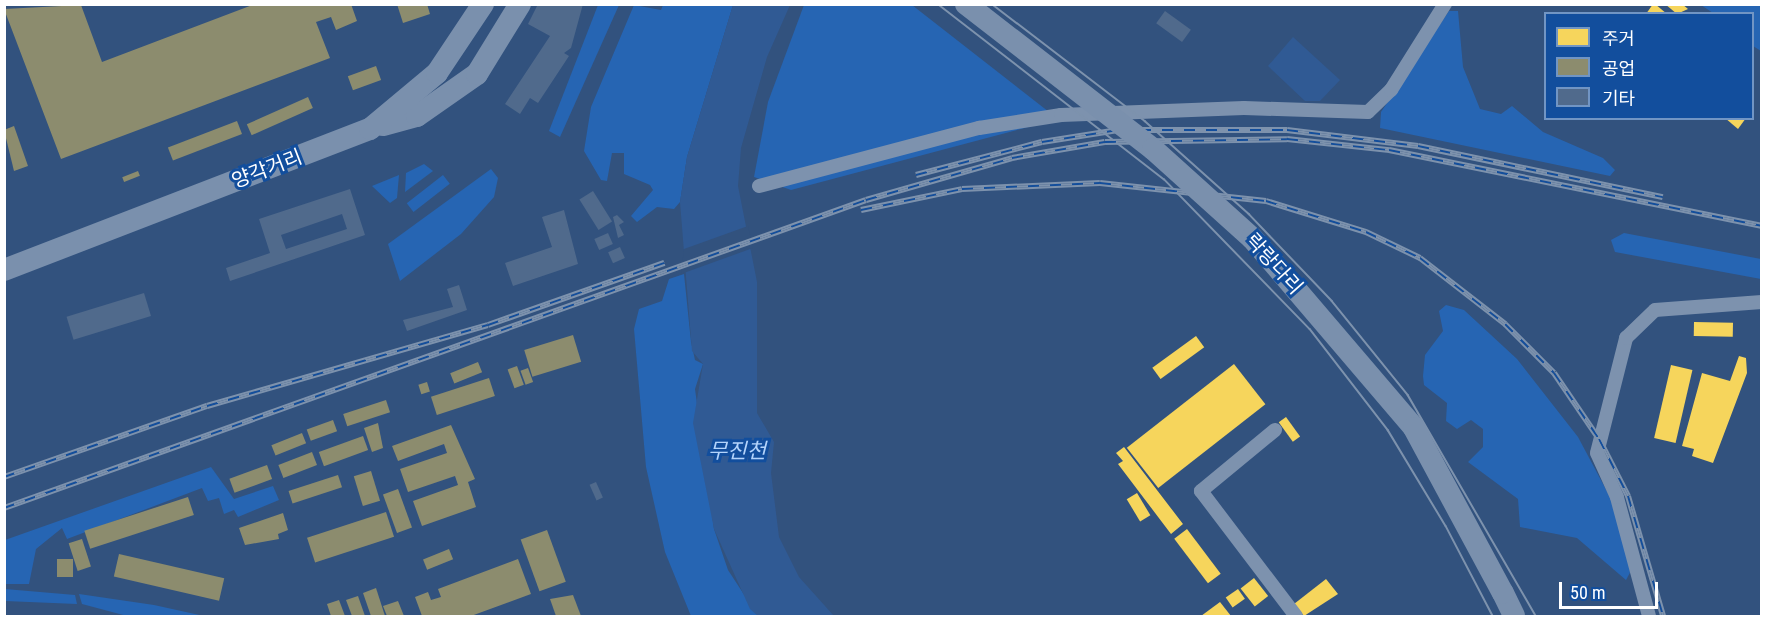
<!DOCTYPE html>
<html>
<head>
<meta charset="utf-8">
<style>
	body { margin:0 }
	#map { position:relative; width:1766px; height:621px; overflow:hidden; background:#32527e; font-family:"Roboto Condensed","Noto Sans KR",sans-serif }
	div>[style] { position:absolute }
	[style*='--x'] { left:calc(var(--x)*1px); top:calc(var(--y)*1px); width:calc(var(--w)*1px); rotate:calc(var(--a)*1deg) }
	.green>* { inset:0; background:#2665b3; transform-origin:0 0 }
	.water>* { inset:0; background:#305a94 }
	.pier>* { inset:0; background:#32527e }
	.homes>* { inset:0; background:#f6d55c; transform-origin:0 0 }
	.industry>* { inset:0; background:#8c8c6e; transform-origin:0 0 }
	.building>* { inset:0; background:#506a8c; transform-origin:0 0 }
	.street>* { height:14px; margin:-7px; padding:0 7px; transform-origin:7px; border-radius:7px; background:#7d92ae }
	.primary>* { height:22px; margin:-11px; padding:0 11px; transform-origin:11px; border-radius:11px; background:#7a90ad }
	.tram>* { height:1.5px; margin:-0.75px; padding:0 0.75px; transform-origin:0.75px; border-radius:0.75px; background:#7d92ad }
	.rail>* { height:6px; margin-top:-3px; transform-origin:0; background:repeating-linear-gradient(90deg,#124e9d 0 11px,#7d92ad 0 22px); box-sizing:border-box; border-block:2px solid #7d92ad }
	.primary-bridge>* { height:22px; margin:-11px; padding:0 11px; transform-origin:11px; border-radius:11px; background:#7a90ad }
	span { translate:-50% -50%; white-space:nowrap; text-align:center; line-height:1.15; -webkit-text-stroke:6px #124e9d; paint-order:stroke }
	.street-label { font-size:20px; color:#fff }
	.water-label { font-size:21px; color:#b4d4fb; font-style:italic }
	.frame { position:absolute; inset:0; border:6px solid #fff; pointer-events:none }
	.legend { position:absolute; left:1544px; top:12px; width:210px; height:108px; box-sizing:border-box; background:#124e9d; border:2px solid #7195c4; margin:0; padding:8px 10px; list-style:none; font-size:18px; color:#fff }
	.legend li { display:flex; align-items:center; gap:12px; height:30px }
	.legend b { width:30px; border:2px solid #7195c4 }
	.scale { position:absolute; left:1559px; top:582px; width:99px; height:27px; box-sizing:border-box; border:3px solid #fff; border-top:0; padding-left:8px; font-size:18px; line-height:21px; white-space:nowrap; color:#fff; -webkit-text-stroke:4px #124e9d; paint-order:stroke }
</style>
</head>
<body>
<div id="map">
	<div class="green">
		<i style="clip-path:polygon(598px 5px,619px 5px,560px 137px,549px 131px)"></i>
		<i style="clip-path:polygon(634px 5px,661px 10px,663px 5px,733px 5px,687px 157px,680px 202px,674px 209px,657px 207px,637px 222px,631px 216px,653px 190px,650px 185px,624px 174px,624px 153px,612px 153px,607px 181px,601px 180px,584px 151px,591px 107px)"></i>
		<i style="clip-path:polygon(804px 5px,912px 5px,1058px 119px,791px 190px,754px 177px,768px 102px)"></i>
		<i style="clip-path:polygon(1701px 5px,1761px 5px,1761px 51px,1753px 46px,1752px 14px,1713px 13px)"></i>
		<i style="clip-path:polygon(1449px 11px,1458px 11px,1463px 67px,1480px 109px,1501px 114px,1512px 106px,1543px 132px,1603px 158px,1615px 170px,1610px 176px,1380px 128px,1381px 112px)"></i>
		<i style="clip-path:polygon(424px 164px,433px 171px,405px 192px,406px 173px)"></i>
		<i style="clip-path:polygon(491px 169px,498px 178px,494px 197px,461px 234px,400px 281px,388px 244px)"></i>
		<i style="clip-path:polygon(399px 175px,397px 198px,390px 203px,372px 186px)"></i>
		<i style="left:443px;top:175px;width:11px;height:46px;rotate:52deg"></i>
		<i style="clip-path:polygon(1624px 233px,1761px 259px,1761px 279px,1615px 252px,1611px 240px)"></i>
		<i style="clip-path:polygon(684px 274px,691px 342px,695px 360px,703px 364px,695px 389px,714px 529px,728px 570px,758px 616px,691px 616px,665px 552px,646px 467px,634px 329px,639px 309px,662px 301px,669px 279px)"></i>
		<i style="clip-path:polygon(1446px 305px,1464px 310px,1517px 359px,1578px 437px,1610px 497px,1629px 551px,1633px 567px,1626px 580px,1577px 538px,1520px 527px,1518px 499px,1468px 462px,1483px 447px,1483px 429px,1471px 420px,1457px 429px,1446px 421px,1447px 403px,1424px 385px,1423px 376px,1425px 355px,1443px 331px,1439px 311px)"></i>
		<i style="clip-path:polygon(211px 467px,234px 499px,273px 486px,279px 500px,238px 517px,234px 510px,224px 514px,219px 498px,208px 501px,202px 488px,67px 539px,62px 528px,36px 549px,29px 584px,5px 584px,5px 540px)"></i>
		<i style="clip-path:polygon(5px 589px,75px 595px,77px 604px,5px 601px)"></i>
		<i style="clip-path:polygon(79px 594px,154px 605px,204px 616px,127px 616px,82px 604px)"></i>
	</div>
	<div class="water">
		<i style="clip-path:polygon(733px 5px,790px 5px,767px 57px,741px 148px,738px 186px,757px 282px,757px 413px,774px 442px,771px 473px,779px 537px,799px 577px,834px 616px,758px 616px,750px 609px,714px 529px,693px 423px,703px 364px,692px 351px,680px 202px,687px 157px)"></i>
		<i style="clip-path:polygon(1293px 37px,1340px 80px,1320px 101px,1305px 101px,1268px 66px)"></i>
	</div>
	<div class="pier">
		<i style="clip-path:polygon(748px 226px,753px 248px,681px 274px,684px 249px)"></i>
	</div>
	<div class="homes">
		<i style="clip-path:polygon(1653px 4px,1655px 4px,1667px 14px,1646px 14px)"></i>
		<i style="clip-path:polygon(1665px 4px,1682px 4px,1688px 9px,1677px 14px)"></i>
		<i style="clip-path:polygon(1725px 118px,1746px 118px,1738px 129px)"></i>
		<i style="left:1694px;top:322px;width:39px;height:14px;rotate:1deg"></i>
		<i style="left:1196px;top:336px;width:14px;height:54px;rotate:54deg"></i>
		<i style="clip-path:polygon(1739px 356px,1746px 358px,1747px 373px,1713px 463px,1692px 456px,1694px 449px,1682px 446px,1702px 373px,1730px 381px)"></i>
		<i style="left:1234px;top:364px;width:51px;height:136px;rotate:52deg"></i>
		<i style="left:1671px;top:365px;width:22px;height:75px;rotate:13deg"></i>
		<i style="left:1286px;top:417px;width:24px;height:9px;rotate:54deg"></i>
		<i style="clip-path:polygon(1124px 447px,1183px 524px,1171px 534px,1118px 464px,1123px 461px,1116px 453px)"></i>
		<i style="left:1137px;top:493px;width:26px;height:12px;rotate:59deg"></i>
		<i style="left:1187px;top:529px;width:56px;height:16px;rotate:53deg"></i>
		<i style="left:1254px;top:578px;width:23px;height:17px;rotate:52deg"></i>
		<i style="clip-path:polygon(1326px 579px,1338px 594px,1304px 616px,1294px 604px)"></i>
		<i style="left:1238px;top:589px;width:12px;height:15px;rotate:55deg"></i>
		<i style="clip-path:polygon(1220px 602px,1231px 616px,1201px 616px)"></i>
	</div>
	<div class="industry">
		<i style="clip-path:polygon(255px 4px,351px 4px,357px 21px,336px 30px,331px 17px,316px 22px,330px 58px,61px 159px,4px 9px,81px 5px,102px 62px)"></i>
		<i style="clip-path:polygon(397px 4px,427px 4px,430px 14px,403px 23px)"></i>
		<i style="left:376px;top:66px;width:15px;height:30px;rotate:70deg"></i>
		<i style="left:308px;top:97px;width:12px;height:67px;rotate:66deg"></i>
		<i style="left:237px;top:121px;width:14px;height:74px;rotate:69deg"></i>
		<i style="clip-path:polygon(14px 126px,28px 166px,14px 171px,4px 130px)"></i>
		<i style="left:138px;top:171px;width:5px;height:17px;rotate:68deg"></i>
		<i style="left:573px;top:335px;width:28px;height:51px;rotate:73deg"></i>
		<i style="left:478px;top:362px;width:11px;height:30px;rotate:68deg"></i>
		<i style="left:517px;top:366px;width:20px;height:10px;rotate:70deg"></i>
		<i style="left:528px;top:368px;width:15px;height:8px;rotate:70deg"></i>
		<i style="left:489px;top:378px;width:19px;height:61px;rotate:72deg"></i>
		<i style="left:427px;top:382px;width:10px;height:9px;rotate:73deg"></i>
		<i style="left:386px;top:400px;width:13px;height:45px;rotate:72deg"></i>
		<i style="left:333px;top:420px;width:12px;height:28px;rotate:70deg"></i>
		<i style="clip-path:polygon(378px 423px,383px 448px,372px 452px,364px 428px)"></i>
		<i style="clip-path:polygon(451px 425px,475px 479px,468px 482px,476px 507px,422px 526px,413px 501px,458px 485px,455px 476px,408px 492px,400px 469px,447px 453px,444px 444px,398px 461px,392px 446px)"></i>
		<i style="left:302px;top:433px;width:11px;height:33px;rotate:68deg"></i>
		<i style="left:363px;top:436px;width:15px;height:47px;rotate:70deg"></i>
		<i style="left:312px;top:452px;width:14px;height:36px;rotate:69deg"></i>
		<i style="left:267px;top:465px;width:15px;height:40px;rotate:70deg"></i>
		<i style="left:371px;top:471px;width:31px;height:18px;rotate:73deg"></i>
		<i style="left:338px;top:475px;width:13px;height:52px;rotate:72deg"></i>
		<i style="left:398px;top:489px;width:41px;height:16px;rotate:70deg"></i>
		<i style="left:188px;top:497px;width:19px;height:109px;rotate:72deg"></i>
		<i style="left:386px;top:512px;width:26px;height:83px;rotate:72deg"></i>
		<i style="clip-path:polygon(283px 513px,288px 530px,278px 534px,279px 539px,245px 545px,239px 528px)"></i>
		<i style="left:547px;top:530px;width:55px;height:28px;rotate:70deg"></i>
		<i style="left:82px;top:539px;width:29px;height:14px;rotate:72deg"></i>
		<i style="left:449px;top:549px;width:11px;height:28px;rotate:68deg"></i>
		<i style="left:119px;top:554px;width:108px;height:23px;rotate:13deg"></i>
		<i style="left:57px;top:559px;width:16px;height:18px"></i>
		<i style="clip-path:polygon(518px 559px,531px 594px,471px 616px,422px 616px,415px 597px,428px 592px,431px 600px,441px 597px,438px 589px)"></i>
		<i style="clip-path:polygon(376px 588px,385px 616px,371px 616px,363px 593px)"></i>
		<i style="clip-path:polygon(573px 595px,581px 616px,556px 616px,550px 599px)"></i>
		<i style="clip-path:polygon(358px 596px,365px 616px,352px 616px,346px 600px)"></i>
		<i style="clip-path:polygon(339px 600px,345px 616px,331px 616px,327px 604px)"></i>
		<i style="clip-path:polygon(398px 601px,404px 616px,387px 616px,383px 606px)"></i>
	</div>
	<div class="building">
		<i style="clip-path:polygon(538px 4px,583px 4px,571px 48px,564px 53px,569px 56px,538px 103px,530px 98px,520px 114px,505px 104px,550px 36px,528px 24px)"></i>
		<i style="left:1165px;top:11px;width:32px;height:15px;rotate:36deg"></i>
		<i style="clip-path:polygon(evenodd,350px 189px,365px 235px,230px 281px,226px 268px,270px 253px,259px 219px,350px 189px,342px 214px,347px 229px,286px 249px,281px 235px,342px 214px)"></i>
		<i style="left:593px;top:191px;width:36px;height:16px;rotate:58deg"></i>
		<i style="clip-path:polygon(564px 210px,578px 264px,513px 286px,505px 263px,552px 247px,542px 217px)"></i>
		<i style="clip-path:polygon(617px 215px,624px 222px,619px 225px,624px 235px,618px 238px,613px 217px)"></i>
		<i style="left:608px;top:233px;width:12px;height:15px;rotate:66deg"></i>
		<i style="left:620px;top:247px;width:12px;height:13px;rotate:66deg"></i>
		<i style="clip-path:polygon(459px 285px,467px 310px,407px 331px,403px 320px,453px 307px,447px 289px)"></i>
		<i style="left:144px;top:293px;width:24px;height:81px;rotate:73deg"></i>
		<i style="left:596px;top:482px;width:17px;height:7px;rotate:66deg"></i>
	</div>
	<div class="street">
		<i style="--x:759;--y:186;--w:228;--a:-14.8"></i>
		<i style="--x:979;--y:128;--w:83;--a:-9"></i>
		<i style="--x:1061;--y:115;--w:183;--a:-2.2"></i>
		<i style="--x:1244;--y:108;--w:124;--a:1.8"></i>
		<i style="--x:1368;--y:112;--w:32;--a:-44"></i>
		<i style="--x:1391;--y:90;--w:102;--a:-57.9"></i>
		<i style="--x:1275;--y:430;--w:96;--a:140.5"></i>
		<i style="--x:1201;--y:491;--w:157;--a:52.8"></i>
		<i style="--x:1649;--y:616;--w:123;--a:-105.1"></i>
		<i style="--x:1617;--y:497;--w:48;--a:-114.4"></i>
		<i style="--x:1597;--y:453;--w:119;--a:-75.8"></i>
		<i style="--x:1626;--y:338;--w:40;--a:-44"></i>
		<i style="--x:1655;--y:310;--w:107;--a:-4.3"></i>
	</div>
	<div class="primary">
		<i style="--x:383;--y:125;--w:35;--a:-15"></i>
		<i style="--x:417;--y:116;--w:73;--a:-35"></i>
		<i style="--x:477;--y:74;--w:82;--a:-58.4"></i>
		<i style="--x:4;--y:270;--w:392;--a:-21.1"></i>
		<i style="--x:370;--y:129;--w:87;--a:-39.9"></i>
		<i style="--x:437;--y:73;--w:83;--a:-56.3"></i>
		<i style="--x:1503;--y:593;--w:25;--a:64"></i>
	</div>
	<div class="tram">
		<i style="--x:938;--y:4;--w:286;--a:37.8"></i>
		<i style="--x:1164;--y:179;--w:209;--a:45.8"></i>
		<i style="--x:1310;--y:329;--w:128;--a:52.3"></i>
		<i style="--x:1388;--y:430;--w:112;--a:58.9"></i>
		<i style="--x:1446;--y:526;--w:102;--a:62.4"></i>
		<i style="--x:992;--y:4;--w:193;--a:37.4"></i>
		<i style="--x:1145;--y:121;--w:140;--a:41.8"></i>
		<i style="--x:1249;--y:214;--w:120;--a:46.3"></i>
		<i style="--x:1332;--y:301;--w:121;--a:51"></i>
		<i style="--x:1408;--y:395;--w:255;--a:59.9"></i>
	</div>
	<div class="rail">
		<i style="--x:916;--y:175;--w:130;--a:-14.7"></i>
		<i style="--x:1042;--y:142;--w:77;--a:-9"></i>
		<i style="--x:1118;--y:130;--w:169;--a:0"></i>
		<i style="--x:1287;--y:130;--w:132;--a:7"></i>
		<i style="--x:1418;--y:146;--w:250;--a:11.8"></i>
		<i style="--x:861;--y:210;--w:103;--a:-11.7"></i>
		<i style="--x:962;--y:189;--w:138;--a:-2.5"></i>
		<i style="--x:1100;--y:183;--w:167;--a:6.2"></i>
		<i style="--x:1266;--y:201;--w:105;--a:17.2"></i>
		<i style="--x:1366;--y:232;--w:60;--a:25.7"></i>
		<i style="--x:1420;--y:258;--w:108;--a:37.8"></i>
		<i style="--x:1505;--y:324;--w:69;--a:45"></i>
		<i style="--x:1554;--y:373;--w:80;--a:55.7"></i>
		<i style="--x:1599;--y:439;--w:64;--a:63"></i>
		<i style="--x:1628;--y:496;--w:125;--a:73.7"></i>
		<i style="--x:4;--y:477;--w:215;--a:-19.3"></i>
		<i style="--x:207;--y:406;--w:292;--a:-16.1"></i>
		<i style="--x:488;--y:325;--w:187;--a:-19.4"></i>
		<i style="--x:4;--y:508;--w:915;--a:-19.66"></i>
		<i style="--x:866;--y:200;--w:152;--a:-16"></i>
		<i style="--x:1012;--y:158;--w:94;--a:-9.8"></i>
		<i style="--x:1105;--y:142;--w:182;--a:-0.9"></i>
		<i style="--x:1287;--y:139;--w:103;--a:6.2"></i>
		<i style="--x:1389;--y:150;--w:381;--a:11.5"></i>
	</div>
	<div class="primary-bridge">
		<i style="--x:966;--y:4;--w:237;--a:37.8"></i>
		<i style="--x:1153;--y:149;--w:133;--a:42"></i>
		<i style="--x:1252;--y:238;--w:250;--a:49.5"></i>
		<i style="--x:1414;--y:428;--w:187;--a:61.7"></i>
	</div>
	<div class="street-label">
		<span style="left:267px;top:169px;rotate:-21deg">양각거리</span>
		<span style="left:1274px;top:264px;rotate:48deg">락랑다리</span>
	</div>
	<div class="water-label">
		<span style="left:737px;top:451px">무진천</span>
	</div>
	<div class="frame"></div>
	<ul class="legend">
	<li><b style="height:16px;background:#f6d55c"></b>주거</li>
	<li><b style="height:16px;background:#8c8c6e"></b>공업</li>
	<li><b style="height:16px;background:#506a8c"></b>기타</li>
	</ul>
	<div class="scale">50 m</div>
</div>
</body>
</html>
